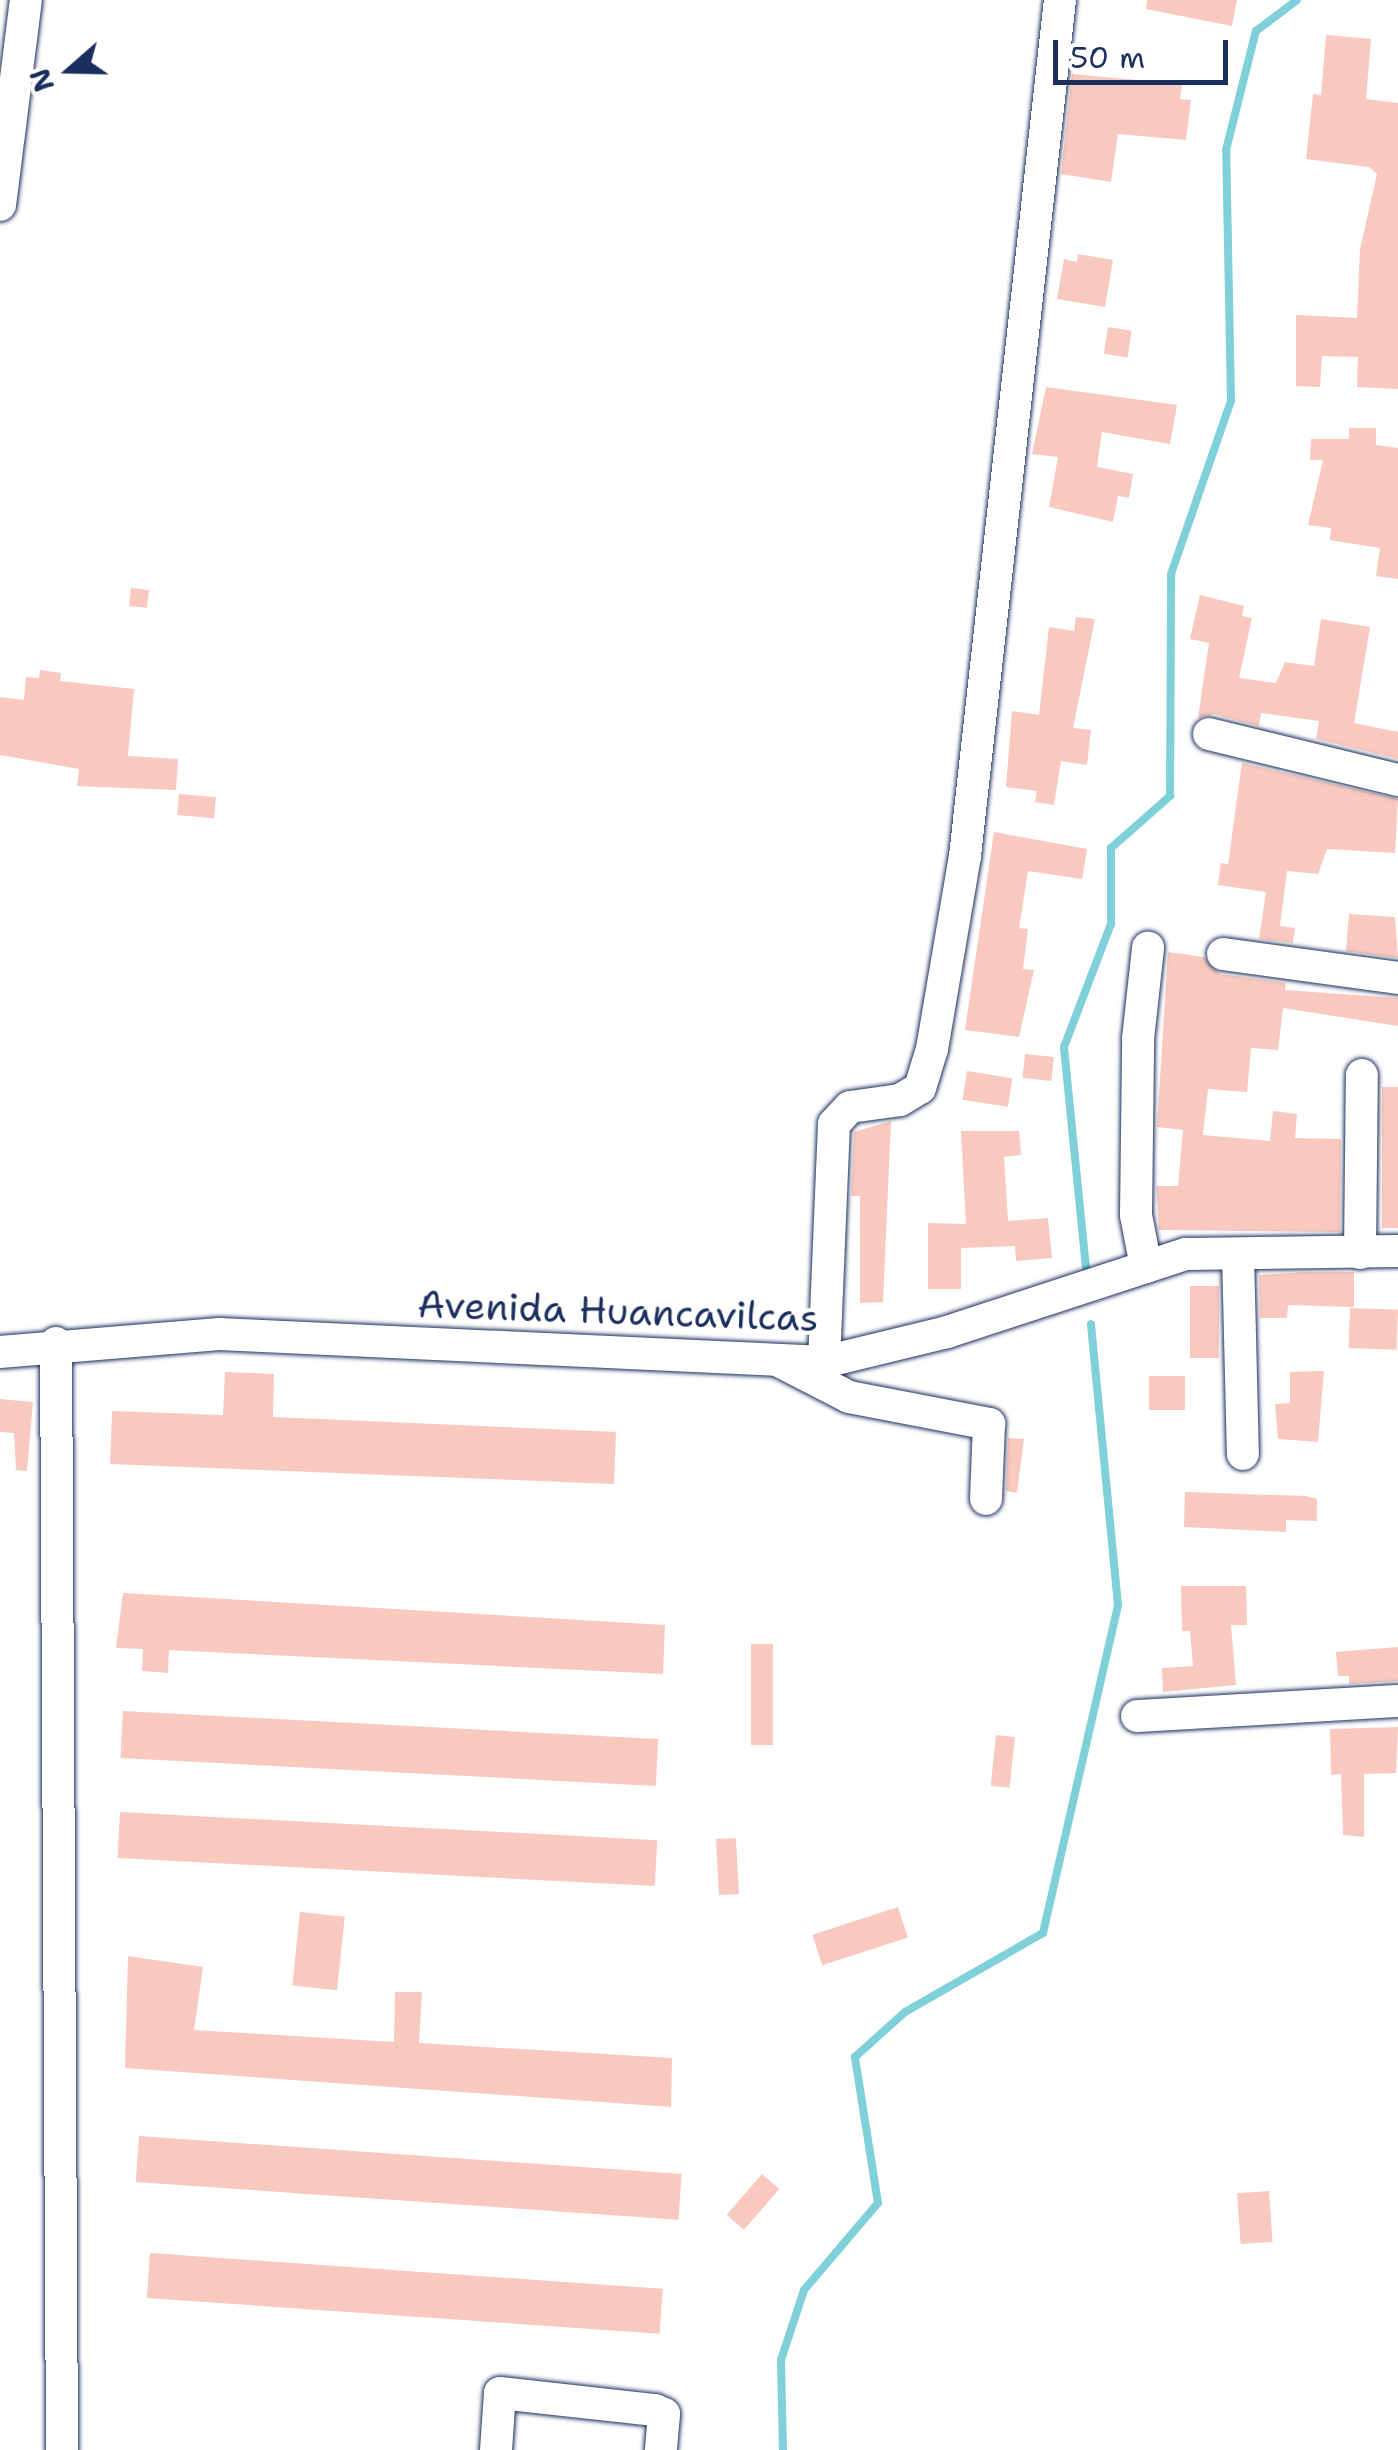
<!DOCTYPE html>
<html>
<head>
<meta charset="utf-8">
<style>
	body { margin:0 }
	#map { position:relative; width:1398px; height:2450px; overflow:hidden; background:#fff; font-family:"Shantell Sans",sans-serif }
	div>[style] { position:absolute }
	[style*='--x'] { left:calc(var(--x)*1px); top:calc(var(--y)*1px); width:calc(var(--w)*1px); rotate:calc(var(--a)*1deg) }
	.stream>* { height:8px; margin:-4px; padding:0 4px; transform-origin:4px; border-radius:4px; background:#80d0d9 }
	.building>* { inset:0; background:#f9c9bf; transform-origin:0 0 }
	.roads { filter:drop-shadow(0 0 2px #1b2f5e) drop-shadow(0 0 2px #1b2f5e) }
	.minor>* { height:32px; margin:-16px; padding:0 16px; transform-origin:16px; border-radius:16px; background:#fff }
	span { translate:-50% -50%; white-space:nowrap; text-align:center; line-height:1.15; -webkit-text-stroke:8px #fff; paint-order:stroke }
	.street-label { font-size:38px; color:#1b2f5e }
	.north { position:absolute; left:20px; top:20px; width:100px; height:100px; -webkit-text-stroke:8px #fff; paint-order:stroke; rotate:250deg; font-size:28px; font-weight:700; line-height:40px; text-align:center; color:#1b2f5e }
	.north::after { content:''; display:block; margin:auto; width:35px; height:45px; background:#1b2f5e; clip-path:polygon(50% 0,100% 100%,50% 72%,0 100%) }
	.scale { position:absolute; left:1053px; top:40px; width:175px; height:45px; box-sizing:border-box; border:5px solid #1b2f5e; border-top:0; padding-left:12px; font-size:30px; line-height:35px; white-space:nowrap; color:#1b2f5e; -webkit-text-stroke:8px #fff; paint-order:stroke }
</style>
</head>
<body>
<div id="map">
	<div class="stream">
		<i style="--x:1087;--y:1278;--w:232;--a:-95.7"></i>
		<i style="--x:1064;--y:1047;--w:132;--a:-69.1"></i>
		<i style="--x:1111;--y:924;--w:76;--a:-90"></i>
		<i style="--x:1111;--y:848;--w:79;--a:-41.4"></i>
		<i style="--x:1170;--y:796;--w:222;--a:-89.7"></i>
		<i style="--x:1171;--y:574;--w:183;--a:-70.9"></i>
		<i style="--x:1231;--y:401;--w:251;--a:-91.1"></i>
		<i style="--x:1226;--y:150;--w:123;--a:-75.9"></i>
		<i style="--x:1256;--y:31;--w:51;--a:-37.1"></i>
		<i style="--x:783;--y:2450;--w:90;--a:-91.3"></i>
		<i style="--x:781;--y:2360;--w:74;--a:-71.8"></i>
		<i style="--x:804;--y:2290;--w:114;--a:-49.6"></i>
		<i style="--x:878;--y:2203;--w:148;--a:-99"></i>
		<i style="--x:855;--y:2057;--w:67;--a:-42"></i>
		<i style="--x:905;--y:2012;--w:159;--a:-29.8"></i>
		<i style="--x:1043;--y:1933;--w:336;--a:-77.1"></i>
		<i style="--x:1118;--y:1605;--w:282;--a:-95.5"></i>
	</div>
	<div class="building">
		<i style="clip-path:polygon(1147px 0,1237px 0,1232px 26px,1146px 9px)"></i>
		<i style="clip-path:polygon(1326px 35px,1371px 39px,1366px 99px,1398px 103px,1398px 389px,1357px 387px,1358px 357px,1322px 356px,1320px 387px,1296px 386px,1296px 315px,1357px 318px,1360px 249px,1377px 174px,1369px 167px,1306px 159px,1313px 94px,1321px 95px)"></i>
		<i style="clip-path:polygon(1072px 74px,1182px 84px,1180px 99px,1191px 100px,1186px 140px,1118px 134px,1111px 182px,1061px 174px)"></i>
		<i style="clip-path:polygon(1078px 254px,1113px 260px,1105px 307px,1057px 299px,1064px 259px,1077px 262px)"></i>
		<i style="left:1108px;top:327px;width:24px;height:27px;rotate:9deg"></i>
		<i style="clip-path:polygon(1046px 387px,1177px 405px,1170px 444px,1102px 432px,1097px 467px,1133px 474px,1129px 498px,1118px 496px,1113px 522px,1049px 507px,1058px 457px,1032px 454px)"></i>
		<i style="clip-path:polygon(1349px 428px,1376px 428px,1376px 445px,1398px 448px,1398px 579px,1376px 576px,1380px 548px,1330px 540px,1331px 528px,1308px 525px,1323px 460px,1310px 460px,1311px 439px,1349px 439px)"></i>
		<i style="left:131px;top:588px;width:18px;height:18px;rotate:6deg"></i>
		<i style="clip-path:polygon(1200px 595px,1244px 606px,1242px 616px,1252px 618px,1239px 678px,1276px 683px,1285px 662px,1314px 666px,1321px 619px,1370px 627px,1354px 723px,1398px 732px,1398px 759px,1316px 739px,1319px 721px,1261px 713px,1259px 726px,1213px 714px,1198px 718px,1209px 643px,1190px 639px)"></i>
		<i style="clip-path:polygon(1076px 617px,1095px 619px,1073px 728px,1091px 730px,1087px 765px,1061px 761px,1054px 805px,1035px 802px,1037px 791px,1006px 787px,1012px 711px,1039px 715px,1049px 627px,1074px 631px)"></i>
		<i style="clip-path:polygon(40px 670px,61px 673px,60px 681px,134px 689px,128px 756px,178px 759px,176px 790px,77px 786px,79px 769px,0 755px,0 697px,24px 700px,26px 677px,39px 678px)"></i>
		<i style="clip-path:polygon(1242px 763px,1398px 799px,1395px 853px,1327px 849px,1318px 874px,1287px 871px,1280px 926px,1295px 928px,1293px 943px,1259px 939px,1266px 892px,1218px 885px,1221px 863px,1228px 864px)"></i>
		<i style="left:179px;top:794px;width:37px;height:21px;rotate:5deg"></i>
		<i style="clip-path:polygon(994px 832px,1087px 849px,1082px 879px,1028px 871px,1019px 928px,1028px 929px,1023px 969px,1034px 970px,1019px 1037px,965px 1030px)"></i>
		<i style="clip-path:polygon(1349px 914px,1395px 917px,1398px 958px,1346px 951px)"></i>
		<i style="clip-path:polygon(1168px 952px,1204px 957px,1220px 974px,1286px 983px,1285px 990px,1398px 998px,1398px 1026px,1283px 1008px,1278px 1050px,1251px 1048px,1247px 1092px,1208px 1089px,1203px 1135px,1270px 1141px,1273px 1111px,1297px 1114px,1295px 1138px,1341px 1139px,1340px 1232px,1159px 1230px,1156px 1186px,1178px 1186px,1183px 1130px,1157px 1127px)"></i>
		<i style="left:1025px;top:1054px;width:29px;height:24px;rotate:6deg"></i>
		<i style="left:967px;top:1071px;width:46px;height:29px;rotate:9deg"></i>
		<i style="left:1382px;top:1087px;width:16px;height:141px"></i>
		<i style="clip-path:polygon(891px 1121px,883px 1302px,860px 1303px,860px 1196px,851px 1196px,854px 1132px)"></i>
		<i style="clip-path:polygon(961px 1131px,1019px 1131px,1021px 1155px,1004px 1157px,1008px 1221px,1048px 1218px,1052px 1258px,1016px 1261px,1015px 1246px,961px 1248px,961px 1289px,928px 1289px,928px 1223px,966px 1224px)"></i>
		<i style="clip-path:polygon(1307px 1272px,1354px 1272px,1354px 1307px,1288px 1305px,1287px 1318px,1260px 1318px,1259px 1275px)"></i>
		<i style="left:1190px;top:1286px;width:29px;height:72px"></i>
		<i style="left:1350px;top:1308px;width:48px;height:40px;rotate:2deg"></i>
		<i style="clip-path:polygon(1324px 1371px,1318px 1442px,1278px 1439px,1275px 1404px,1290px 1403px,1290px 1372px)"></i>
		<i style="clip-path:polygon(225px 1372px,274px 1374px,273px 1417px,616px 1432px,614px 1484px,110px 1464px,112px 1411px,223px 1415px)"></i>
		<i style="left:1149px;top:1376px;width:36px;height:34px"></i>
		<i style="clip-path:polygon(0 1399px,33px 1402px,27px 1471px,16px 1470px,14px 1433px,0 1432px)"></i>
		<i style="clip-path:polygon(1008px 1438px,1024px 1439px,1017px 1493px,1006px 1491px)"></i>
		<i style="clip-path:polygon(1185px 1492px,1306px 1496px,1317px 1499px,1317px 1521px,1286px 1520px,1286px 1532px,1184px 1527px)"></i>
		<i style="clip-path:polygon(1181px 1586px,1246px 1586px,1247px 1625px,1231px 1625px,1236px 1685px,1163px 1692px,1162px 1668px,1193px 1666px,1190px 1631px,1182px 1631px)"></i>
		<i style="clip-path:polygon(123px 1593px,665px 1625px,663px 1674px,169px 1650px,168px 1673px,142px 1671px,143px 1649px,116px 1648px)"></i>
		<i style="left:751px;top:1644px;width:22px;height:101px"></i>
		<i style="clip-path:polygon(1398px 1647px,1398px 1681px,1349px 1684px,1349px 1676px,1338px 1676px,1336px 1652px)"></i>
		<i style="left:123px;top:1711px;width:536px;height:47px;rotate:3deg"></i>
		<i style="clip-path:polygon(1398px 1727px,1396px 1773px,1364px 1774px,1364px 1837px,1343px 1835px,1341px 1774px,1331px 1775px,1330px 1729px)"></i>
		<i style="left:996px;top:1735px;width:19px;height:51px;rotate:6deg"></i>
		<i style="left:120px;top:1812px;width:538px;height:46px;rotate:3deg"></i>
		<i style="left:736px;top:1838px;width:56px;height:20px;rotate:87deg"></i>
		<i style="left:898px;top:1907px;width:32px;height:90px;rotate:72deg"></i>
		<i style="left:300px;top:1912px;width:45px;height:74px;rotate:6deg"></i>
		<i style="clip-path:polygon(128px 1956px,203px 1967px,194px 2030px,394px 2042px,395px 1992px,422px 1992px,419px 2043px,672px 2058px,671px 2107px,125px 2068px)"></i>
		<i style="left:139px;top:2136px;width:544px;height:46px;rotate:4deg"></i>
		<i style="left:762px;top:2174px;width:23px;height:54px;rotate:41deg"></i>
		<i style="left:1269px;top:2191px;width:51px;height:32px;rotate:86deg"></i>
		<i style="left:150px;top:2253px;width:514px;height:45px;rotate:4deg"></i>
	</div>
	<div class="roads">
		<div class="minor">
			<i style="--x:0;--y:205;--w:207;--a:-82.8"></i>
			<i style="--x:1209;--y:734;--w:195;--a:13.7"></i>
			<i style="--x:1223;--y:954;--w:177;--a:7.8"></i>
			<i style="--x:1360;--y:1253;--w:178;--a:-89.4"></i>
			<i style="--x:1238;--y:1254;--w:200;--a:88.6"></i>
			<i style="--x:1146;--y:1267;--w:53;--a:-100.9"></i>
			<i style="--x:1136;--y:1215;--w:176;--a:-89.3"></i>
			<i style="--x:1138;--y:1039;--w:92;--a:-83.7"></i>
			<i style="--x:56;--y:1343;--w:1107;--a:89.69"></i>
			<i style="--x:0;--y:1352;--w:220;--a:-4.7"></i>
			<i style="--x:219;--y:1334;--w:606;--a:2.65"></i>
			<i style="--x:824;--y:1362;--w:127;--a:-13.7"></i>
			<i style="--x:947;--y:1332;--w:251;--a:-18.1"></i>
			<i style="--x:1186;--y:1254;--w:212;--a:-0.8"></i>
			<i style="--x:781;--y:1362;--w:76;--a:27.2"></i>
			<i style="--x:849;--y:1397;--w:143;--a:10.9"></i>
			<i style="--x:989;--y:1424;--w:75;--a:92.3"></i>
			<i style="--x:824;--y:1362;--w:238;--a:-87.6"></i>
			<i style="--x:834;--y:1124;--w:23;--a:-47"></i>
			<i style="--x:850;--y:1107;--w:50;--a:-8"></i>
			<i style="--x:900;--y:1100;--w:23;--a:-31"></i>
			<i style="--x:920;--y:1088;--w:41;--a:-72.9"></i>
			<i style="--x:932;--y:1049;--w:196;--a:-80.3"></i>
			<i style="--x:965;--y:856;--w:861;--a:-83.67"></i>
			<i style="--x:1137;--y:1716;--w:261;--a:-3.3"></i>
			<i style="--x:496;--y:2450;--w:57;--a:-86"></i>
			<i style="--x:500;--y:2393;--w:156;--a:6.3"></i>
			<i style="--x:655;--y:2410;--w:10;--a:24"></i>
			<i style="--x:664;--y:2414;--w:36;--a:95"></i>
		</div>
	</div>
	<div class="street-label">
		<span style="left:618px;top:1311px;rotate:2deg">Avenida Huancavilcas</span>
	</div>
	<div class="north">N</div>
	<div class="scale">50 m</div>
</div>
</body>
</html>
